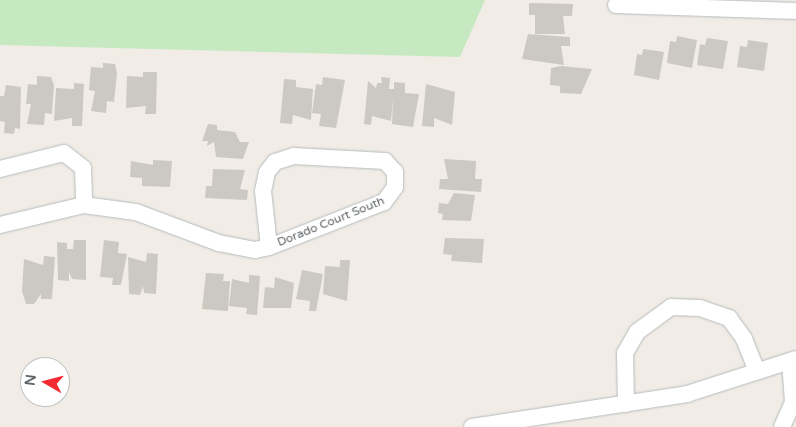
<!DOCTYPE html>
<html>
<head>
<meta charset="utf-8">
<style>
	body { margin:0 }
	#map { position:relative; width:796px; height:427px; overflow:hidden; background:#f1ede6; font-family:"Varela Round",sans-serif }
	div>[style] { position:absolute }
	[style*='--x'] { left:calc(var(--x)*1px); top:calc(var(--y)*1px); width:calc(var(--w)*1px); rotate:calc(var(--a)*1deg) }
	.green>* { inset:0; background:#c6e9c2 }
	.building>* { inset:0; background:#ccc8c2 }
	.roads { filter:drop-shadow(0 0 1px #b7babd) drop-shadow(0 0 1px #b7babd) }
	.minor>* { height:16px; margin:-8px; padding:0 8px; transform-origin:8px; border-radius:8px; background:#fff }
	span { translate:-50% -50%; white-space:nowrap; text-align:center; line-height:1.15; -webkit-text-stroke:4.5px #fff; paint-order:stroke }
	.street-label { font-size:12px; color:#5e6367 }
	.north { position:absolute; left:20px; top:357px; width:50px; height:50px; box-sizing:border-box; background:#fff; border:1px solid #bfc1c2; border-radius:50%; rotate:278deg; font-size:14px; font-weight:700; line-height:20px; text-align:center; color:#5e6367 }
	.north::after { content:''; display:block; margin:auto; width:18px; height:22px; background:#f32a31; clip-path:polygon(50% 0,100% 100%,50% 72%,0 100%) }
</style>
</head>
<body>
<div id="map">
	<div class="green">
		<i style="clip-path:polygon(0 0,485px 0,460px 57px,0 45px)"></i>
	</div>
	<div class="building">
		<i style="clip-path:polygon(529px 3px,573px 4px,572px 16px,563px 16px,565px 34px,535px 34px,535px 15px,529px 15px)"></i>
		<i style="clip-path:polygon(528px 34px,570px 37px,570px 46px,561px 46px,564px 65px,522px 59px)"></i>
		<i style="clip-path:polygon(677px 36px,697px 40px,692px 68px,667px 63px,670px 41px,676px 42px)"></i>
		<i style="clip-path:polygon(707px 38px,728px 41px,723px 69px,697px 65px,700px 44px,705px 45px)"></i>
		<i style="clip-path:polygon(748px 40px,768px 43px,764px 71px,737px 67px,740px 46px,747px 47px)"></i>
		<i style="clip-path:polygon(643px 49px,664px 52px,659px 80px,634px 75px,637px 54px,642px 55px)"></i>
		<i style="clip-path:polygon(103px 63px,115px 64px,117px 73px,114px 102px,107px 101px,106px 113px,91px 111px,95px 91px,89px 90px,91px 67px,103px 68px)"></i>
		<i style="clip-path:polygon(561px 66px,592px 69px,581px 94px,560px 93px,560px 86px,550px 85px,551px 68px)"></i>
		<i style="clip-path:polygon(143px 72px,157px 72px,156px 114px,145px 114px,146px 106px,126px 108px,127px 76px,143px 77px)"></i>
		<i style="clip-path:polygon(37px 76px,51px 77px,54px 85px,52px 114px,45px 113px,44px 125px,27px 124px,31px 104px,26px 104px,28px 84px,37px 85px)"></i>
		<i style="clip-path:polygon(323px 77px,345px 80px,336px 128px,319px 126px,321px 114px,312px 113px,316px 84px,322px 85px)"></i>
		<i style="clip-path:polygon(381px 77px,390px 78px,389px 89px,394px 89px,394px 82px,405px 83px,405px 93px,419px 94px,413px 127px,392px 124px,393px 98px,391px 121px,372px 116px,371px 125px,364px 124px,368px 81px,376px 88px,377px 83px,382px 83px)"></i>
		<i style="clip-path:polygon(284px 79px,296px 80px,296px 87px,313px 89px,311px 120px,293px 115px,292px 124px,280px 123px)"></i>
		<i style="clip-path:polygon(74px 83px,84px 84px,82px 126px,72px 126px,72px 118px,54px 121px,56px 88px,74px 89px)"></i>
		<i style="clip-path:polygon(426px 84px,455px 92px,452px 125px,434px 118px,434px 127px,422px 126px)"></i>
		<i style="clip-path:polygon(6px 85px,21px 87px,20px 129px,15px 128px,14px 134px,4px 133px,5px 122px,0 121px,0 96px,4px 96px)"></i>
		<i style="clip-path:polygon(208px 124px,217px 125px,217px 130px,235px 132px,240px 142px,249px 142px,243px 159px,216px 157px,214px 142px,207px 146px,208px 141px,202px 141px)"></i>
		<i style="clip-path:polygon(444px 159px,476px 161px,475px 179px,482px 179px,481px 192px,439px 189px,440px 179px,448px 179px)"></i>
		<i style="clip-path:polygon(153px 160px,172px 161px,170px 187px,142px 186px,142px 178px,130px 177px,131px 161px,153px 165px)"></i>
		<i style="clip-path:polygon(213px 169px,245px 170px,240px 189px,248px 190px,247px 200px,205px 198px,206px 186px,212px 186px)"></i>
		<i style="clip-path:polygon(454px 193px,475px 195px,471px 221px,442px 220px,443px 214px,438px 213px,439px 203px,448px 204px)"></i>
		<i style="clip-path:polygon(445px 238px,484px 239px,482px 263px,451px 261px,452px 255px,443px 254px)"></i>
		<i style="clip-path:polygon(74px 240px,86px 240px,86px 280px,72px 279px,69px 272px,69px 281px,58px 280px,57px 242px,67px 243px,67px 249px,73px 249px)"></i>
		<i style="clip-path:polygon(104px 240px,119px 242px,118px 253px,127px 254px,121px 285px,112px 285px,113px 278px,100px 277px)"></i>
		<i style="clip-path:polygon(147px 253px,158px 254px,156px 294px,144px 293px,143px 286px,140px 295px,129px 294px,128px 257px,146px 262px)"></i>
		<i style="clip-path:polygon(44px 256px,55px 257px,52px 299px,41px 299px,41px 294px,34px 304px,26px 304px,22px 291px,24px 259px,43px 265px)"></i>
		<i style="clip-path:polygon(340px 260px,350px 260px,347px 301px,323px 294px,325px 266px,340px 267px)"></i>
		<i style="clip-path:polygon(302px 270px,323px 274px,316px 311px,309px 311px,310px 301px,296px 299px)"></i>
		<i style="clip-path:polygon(206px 273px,224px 274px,223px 281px,230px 281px,228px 311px,202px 309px)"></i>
		<i style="clip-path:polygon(249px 275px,260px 276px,257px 315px,246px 314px,247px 308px,229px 306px,232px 279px,249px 283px)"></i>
		<i style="clip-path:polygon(275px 277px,294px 283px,291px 308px,263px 308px,265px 287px,274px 288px)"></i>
	</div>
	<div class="roads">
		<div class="minor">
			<i style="--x:616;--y:5;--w:180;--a:1.9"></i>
			<i style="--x:294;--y:156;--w:91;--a:3.1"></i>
			<i style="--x:385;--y:161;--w:15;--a:48"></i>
			<i style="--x:395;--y:172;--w:15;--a:90"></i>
			<i style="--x:395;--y:187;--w:19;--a:126"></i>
			<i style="--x:384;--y:202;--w:123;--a:158.6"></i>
			<i style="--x:269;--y:247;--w:56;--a:-96.1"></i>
			<i style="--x:263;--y:191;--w:19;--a:-78"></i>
			<i style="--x:267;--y:172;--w:13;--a:-51"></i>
			<i style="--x:275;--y:162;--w:20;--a:-18"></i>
			<i style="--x:0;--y:169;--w:66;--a:-14"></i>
			<i style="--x:64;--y:153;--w:24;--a:38"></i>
			<i style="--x:83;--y:168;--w:37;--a:88"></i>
			<i style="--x:0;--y:225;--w:86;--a:-13.4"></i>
			<i style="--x:84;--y:205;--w:52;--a:7.7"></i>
			<i style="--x:136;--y:212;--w:89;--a:20.5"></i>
			<i style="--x:219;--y:243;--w:37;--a:11"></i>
			<i style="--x:255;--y:250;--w:14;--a:-12"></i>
			<i style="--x:626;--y:404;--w:51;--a:-91.1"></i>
			<i style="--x:625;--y:353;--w:24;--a:-60"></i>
			<i style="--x:637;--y:332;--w:42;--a:-36.3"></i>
			<i style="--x:671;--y:307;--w:29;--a:2"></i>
			<i style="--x:700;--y:308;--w:31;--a:19"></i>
			<i style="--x:729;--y:318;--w:26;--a:54"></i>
			<i style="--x:744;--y:339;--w:35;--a:68"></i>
			<i style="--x:472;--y:427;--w:218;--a:-8.7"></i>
			<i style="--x:687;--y:394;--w:114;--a:-17.8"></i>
			<i style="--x:782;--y:427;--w:27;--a:-66"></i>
			<i style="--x:793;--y:402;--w:41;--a:-94.2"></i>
		</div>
	</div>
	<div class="street-label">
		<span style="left:331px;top:222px;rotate:-22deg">Dorado Court South</span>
	</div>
	<div class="north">N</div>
</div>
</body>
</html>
